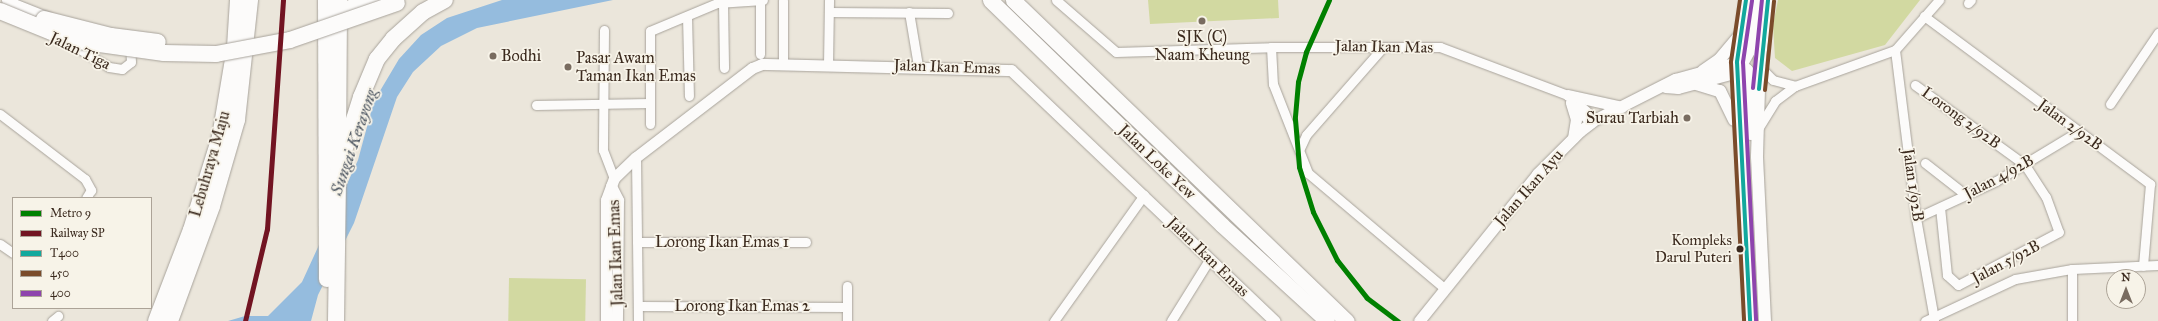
<!DOCTYPE html>
<html>
<head>
<meta charset="utf-8">
<style>
	body { margin:0 }
	#map { position:relative; width:2158px; height:321px; overflow:hidden; background:#ebe6db; font-family:"IM FELL Great Primer",serif }
	div>[style] { position:absolute }
	[style*='--x'] { left:calc(var(--x)*1px); top:calc(var(--y)*1px); width:calc(var(--w)*1px); rotate:calc(var(--a)*1deg) }
	.green>* { inset:0; background:#d2d9a1; transform-origin:0 0 }
	.water>* { inset:0; background:#95bcde }
	.roads { filter:drop-shadow(0 0 1px #a8a39b) drop-shadow(0 0 1px #a8a39b) }
	.minor>* { height:9px; margin:-4.5px; padding:0 4.5px; transform-origin:4.5px; border-radius:4.5px; background:#fcfbfa }
	.tertiary>* { height:11px; margin:-5.5px; padding:0 5.5px; transform-origin:5.5px; border-radius:5.5px; background:#fcfbfa }
	.secondary>* { height:12px; margin:-6px; padding:0 6px; transform-origin:6px; border-radius:6px; background:#fcfbfa }
	.trunk>* { height:15px; margin:-7.5px; padding:0 7.5px; transform-origin:7.5px; border-radius:7.5px; background:#fcfbfa }
	.motorway>* { height:16px; margin:-8px; padding:0 8px; transform-origin:8px; border-radius:8px; background:#fcfbfa }
	.bridges { filter:drop-shadow(0 0 1px #a8a39b) drop-shadow(0 0 1px #a8a39b) }
	.motorway-bridge>* { height:16px; margin:-8px; padding:0 8px; transform-origin:8px; border-radius:8px; background:#fcfbfa }
	.bus-1>* { height:4px; margin:-2px; padding:0 2px; transform-origin:2px; border-radius:2px; background:#12a89d }
	.bus-2>* { height:4px; margin:-2px; padding:0 2px; transform-origin:2px; border-radius:2px; background:#7a4b2a }
	.bus-3>* { height:4px; margin:-2px; padding:0 2px; transform-origin:2px; border-radius:2px; background:#8e44ad }
	.rail-1>* { height:5px; margin:-2.5px; padding:0 2.5px; transform-origin:2.5px; border-radius:2.5px; background:#721422 }
	.metro-1>* { height:5px; margin:-2.5px; padding:0 2.5px; transform-origin:2.5px; border-radius:2.5px; background:#008000 }
	.dots>* { width:11px; height:11px; translate:-50% -50%; box-sizing:border-box; border:2px solid #f7f3e8; border-radius:50% }
	span { translate:-50% -50%; white-space:nowrap; text-align:center; line-height:1.15; -webkit-text-stroke:3.5px #f7f3e8; paint-order:stroke }
	.bus-label { font-size:15px; color:#3b2a1e }
	.right { translate:-100% -50%; text-align:right }
	.poi-label { font-size:16px; color:#3b2a1e }
	.left { translate:0 -50%; text-align:left }
	.street-label { font-size:16px; color:#3b2a1e }
	.water-label { font-size:17px; color:#4e5762; font-style:italic }
	.legend { position:absolute; left:12px; top:197px; width:140px; height:112px; box-sizing:border-box; background:#f7f3e8; border:1px solid #aca397; margin:0; padding:5px 7px; list-style:none; font-size:12px; color:#3b2a1e }
	.legend li { display:flex; align-items:center; gap:8px; height:20px }
	.legend b { width:20px; border:1px solid #aca397 }
	.north { position:absolute; left:2106px; top:269px; width:40px; height:40px; box-sizing:border-box; background:#f7f3e8; border:1px solid #aca397; border-radius:50%; rotate:0deg; font-size:11px; font-weight:700; line-height:16px; text-align:center; color:#3b2a1e }
	.north::after { content:''; display:block; margin:auto; width:14px; height:18px; background:#796c60; clip-path:polygon(50% 0,100% 100%,50% 72%,0 100%) }
</style>
</head>
<body>
<div id="map">
	<div class="green">
		<i style="clip-path:polygon(1148px 0,1278px 0,1279px 18px,1150px 24px)"></i>
		<i style="clip-path:polygon(1778px 0,1920px 0,1885px 45px,1792px 71px,1775px 58px,1773px 25px)"></i>
		<i style="left:509px;top:278px;width:77px;height:43px;rotate:1deg"></i>
	</div>
	<div class="water">
		<i style="clip-path:polygon(502px 0,613px 0,477px 28px,441px 46px,413px 72px,397px 97px,354px 223px,318px 295px,311px 321px,228px 321px,245px 316px,268px 316px,302px 282px,358px 160px,374px 101px,399px 59px,421px 35px,447px 18px)"></i>
	</div>
	<div class="roads">
		<div class="minor">
			<i style="--x:6;--y:0;--w:46;--a:21.6"></i>
			<i style="--x:1056;--y:0;--w:79;--a:40.9"></i>
			<i style="--x:1116;--y:52;--w:155;--a:-1.8"></i>
			<i style="--x:1271;--y:47;--w:169;--a:0"></i>
			<i style="--x:1440;--y:47;--w:137;--a:20.6"></i>
			<i style="--x:1568;--y:95;--w:37;--a:41"></i>
			<i style="--x:723;--y:2;--w:66;--a:89.1"></i>
			<i style="--x:1968;--y:3;--w:4;--a:-45"></i>
			<i style="--x:829;--y:12;--w:119;--a:0.5"></i>
			<i style="--x:909;--y:12;--w:55;--a:80.5"></i>
			<i style="--x:687;--y:16;--w:80;--a:88.6"></i>
			<i style="--x:1924;--y:16;--w:282;--a:36.6"></i>
			<i style="--x:2150;--y:184;--w:82;--a:94.9"></i>
			<i style="--x:604;--y:30;--w:120;--a:90.5"></i>
			<i style="--x:603;--y:150;--w:30;--a:69"></i>
			<i style="--x:71;--y:44;--w:44;--a:31.2"></i>
			<i style="--x:109;--y:67;--w:13;--a:9"></i>
			<i style="--x:122;--y:69;--w:11;--a:-38"></i>
			<i style="--x:131;--y:62;--w:17;--a:-93"></i>
			<i style="--x:1271;--y:47;--w:37;--a:87"></i>
			<i style="--x:1273;--y:84;--w:96;--a:68.5"></i>
			<i style="--x:1308;--y:173;--w:178;--a:40.2"></i>
			<i style="--x:1895;--y:50;--w:169;--a:82.9"></i>
			<i style="--x:1916;--y:218;--w:103;--a:79.9"></i>
			<i style="--x:760;--y:54;--w:54;--a:-90"></i>
			<i style="--x:783;--y:64;--w:64;--a:-90"></i>
			<i style="--x:828;--y:65;--w:65;--a:-89.1"></i>
			<i style="--x:1760;--y:67;--w:18;--a:45"></i>
			<i style="--x:1773;--y:80;--w:23;--a:15"></i>
			<i style="--x:1915;--y:85;--w:136;--a:36"></i>
			<i style="--x:2025;--y:165;--w:38;--a:57"></i>
			<i style="--x:2046;--y:197;--w:37;--a:70"></i>
			<i style="--x:2059;--y:232;--w:114;--a:152.3"></i>
			<i style="--x:1958;--y:285;--w:15;--a:-138"></i>
			<i style="--x:1947;--y:275;--w:68;--a:-95.9"></i>
			<i style="--x:1570;--y:102;--w:30;--a:45"></i>
			<i style="--x:2110;--y:104;--w:86;--a:-55.9"></i>
			<i style="--x:536;--y:105;--w:114;--a:-1"></i>
			<i style="--x:0;--y:114;--w:107;--a:37.4"></i>
			<i style="--x:85;--y:179;--w:13;--a:61"></i>
			<i style="--x:91;--y:190;--w:9;--a:122"></i>
			<i style="--x:650;--y:124;--w:93;--a:-90"></i>
			<i style="--x:650;--y:31;--w:73;--a:-22.7"></i>
			<i style="--x:717;--y:3;--w:46;--a:-3.7"></i>
			<i style="--x:1759;--y:127;--w:31;--a:-58"></i>
			<i style="--x:1775;--y:101;--w:25;--a:-37"></i>
			<i style="--x:1795;--y:86;--w:106;--a:-19.8"></i>
			<i style="--x:1895;--y:50;--w:67;--a:-48.7"></i>
			<i style="--x:1300;--y:148;--w:14;--a:-65"></i>
			<i style="--x:1306;--y:135;--w:117;--a:-48.8"></i>
			<i style="--x:636;--y:157;--w:164;--a:89.3"></i>
			<i style="--x:1925;--y:163;--w:52;--a:38"></i>
			<i style="--x:1916;--y:218;--w:88;--a:-24.8"></i>
			<i style="--x:1996;--y:181;--w:97;--a:-31.1"></i>
			<i style="--x:637;--y:242;--w:169;--a:0"></i>
			<i style="--x:0;--y:244;--w:16;--a:35"></i>
			<i style="--x:2072;--y:269;--w:52;--a:90"></i>
			<i style="--x:638;--y:306;--w:209;--a:0.3"></i>
			<i style="--x:52;--y:321;--w:8;--a:-40"></i>
			<i style="--x:847;--y:321;--w:35;--a:-90"></i>
			<i style="--x:1054;--y:321;--w:155;--a:-54.5"></i>
			<i style="--x:1171;--y:321;--w:72;--a:-58.1"></i>
			<i style="--x:1925;--y:321;--w:99;--a:-25"></i>
			<i style="--x:2015;--y:279;--w:58;--a:-10"></i>
			<i style="--x:2072;--y:269;--w:86;--a:-2.7"></i>
		</div>
		<div class="tertiary">
			<i style="--x:1665;--y:87;--w:13;--a:4"></i>
			<i style="--x:1678;--y:88;--w:62;--a:-14.9"></i>
			<i style="--x:1568;--y:95;--w:55;--a:12.5"></i>
			<i style="--x:1571;--y:103;--w:17;--a:73"></i>
			<i style="--x:1576;--y:119;--w:19;--a:99"></i>
			<i style="--x:611;--y:186;--w:16;--a:63"></i>
			<i style="--x:618;--y:200;--w:121;--a:90.5"></i>
			<i style="--x:606;--y:321;--w:121;--a:-90"></i>
			<i style="--x:606;--y:200;--w:23;--a:-70"></i>
			<i style="--x:614;--y:178;--w:30;--a:-44"></i>
			<i style="--x:636;--y:157;--w:146;--a:-37.5"></i>
			<i style="--x:752;--y:68;--w:11;--a:-22"></i>
			<i style="--x:762;--y:64;--w:249;--a:1.4"></i>
			<i style="--x:1011;--y:70;--w:364;--a:43.6"></i>
			<i style="--x:1419;--y:321;--w:189;--a:-51.2"></i>
			<i style="--x:1537;--y:174;--w:61;--a:-45"></i>
			<i style="--x:1580;--y:131;--w:20;--a:-37"></i>
			<i style="--x:1596;--y:119;--w:89;--a:-26.9"></i>
			<i style="--x:1675;--y:79;--w:64;--a:-15.3"></i>
		</div>
		<div class="secondary">
			<i style="--x:1746;--y:0;--w:63;--a:98.3"></i>
			<i style="--x:1737;--y:62;--w:259;--a:87.1"></i>
			<i style="--x:1737;--y:62;--w:13;--a:39"></i>
			<i style="--x:1747;--y:70;--w:7;--a:82"></i>
			<i style="--x:1748;--y:77;--w:57;--a:87"></i>
			<i style="--x:1703;--y:71;--w:19;--a:-35"></i>
			<i style="--x:1719;--y:60;--w:31;--a:-50"></i>
			<i style="--x:1738;--y:71;--w:26;--a:-61"></i>
			<i style="--x:1751;--y:48;--w:48;--a:-82.9"></i>
			<i style="--x:1693;--y:83;--w:28;--a:17"></i>
			<i style="--x:1720;--y:91;--w:32;--a:64"></i>
			<i style="--x:1765;--y:321;--w:165;--a:-92.8"></i>
			<i style="--x:1757;--y:156;--w:100;--a:-88.3"></i>
			<i style="--x:1760;--y:56;--w:57;--a:-81.9"></i>
		</div>
		<div class="trunk">
			<i style="--x:990;--y:0;--w:323;--a:44.1"></i>
			<i style="--x:1222;--y:225;--w:142;--a:42.4"></i>
			<i style="--x:1013;--y:0;--w:463;--a:43.9"></i>
		</div>
		<div class="motorway">
			<i style="--x:326;--y:0;--w:279;--a:89.8"></i>
			<i style="--x:342;--y:11;--w:33;--a:-20"></i>
			<i style="--x:338;--y:152;--w:152;--a:-89.6"></i>
			<i style="--x:156;--y:321;--w:97;--a:-69"></i>
			<i style="--x:191;--y:230;--w:97;--a:-72.7"></i>
			<i style="--x:220;--y:137;--w:91;--a:-80.5"></i>
			<i style="--x:235;--y:47;--w:47;--a:-86.3"></i>
			<i style="--x:170;--y:321;--w:122;--a:-69.9"></i>
			<i style="--x:212;--y:206;--w:90;--a:-73.8"></i>
			<i style="--x:237;--y:120;--w:121;--a:-83.8"></i>
			<i style="--x:336;--y:321;--w:151;--a:-89.2"></i>
			<i style="--x:338;--y:170;--w:77;--a:-72.5"></i>
			<i style="--x:361;--y:97;--w:41;--a:-67.2"></i>
			<i style="--x:377;--y:59;--w:26;--a:-51"></i>
			<i style="--x:393;--y:39;--w:40;--a:-42"></i>
			<i style="--x:423;--y:12;--w:25;--a:-29"></i>
		</div>
	</div>
	<div class="bridges">
		<div class="motorway-bridge">
			<i style="--x:0;--y:11;--w:77;--a:22.2"></i>
			<i style="--x:71;--y:40;--w:94;--a:8"></i>
			<i style="--x:164;--y:53;--w:52;--a:1.1"></i>
			<i style="--x:216;--y:54;--w:75;--a:-10.7"></i>
			<i style="--x:290;--y:40;--w:113;--a:-19.1"></i>
			<i style="--x:44;--y:19;--w:69;--a:14.2"></i>
			<i style="--x:111;--y:36;--w:47;--a:7.3"></i>
		</div>
	</div>
	<div class="bus-1">
		<i style="--x:1746;--y:0;--w:63;--a:98.3"></i>
		<i style="--x:1737;--y:62;--w:259;--a:87.1"></i>
		<i style="--x:1759;--y:89;--w:89;--a:-84.2"></i>
	</div>
	<div class="bus-2">
		<i style="--x:1740;--y:0;--w:63;--a:98.3"></i>
		<i style="--x:1731;--y:62;--w:259;--a:87.1"></i>
		<i style="--x:1765;--y:90;--w:89;--a:-84.2"></i>
	</div>
	<div class="bus-3">
		<i style="--x:1752;--y:1;--w:62;--a:98.4"></i>
		<i style="--x:1743;--y:62;--w:259;--a:87.1"></i>
		<i style="--x:1753;--y:88;--w:88;--a:-84.2"></i>
	</div>
	<div class="rail-1">
		<i style="--x:245;--y:321;--w:95;--a:-76.6"></i>
		<i style="--x:267;--y:229;--w:230;--a:-86"></i>
	</div>
	<div class="metro-1">
		<i style="--x:1329;--y:0;--w:57;--a:113.9"></i>
		<i style="--x:1306;--y:52;--w:31;--a:105"></i>
		<i style="--x:1298;--y:82;--w:37;--a:95"></i>
		<i style="--x:1295;--y:119;--w:48;--a:85.2"></i>
		<i style="--x:1299;--y:167;--w:47;--a:72.7"></i>
		<i style="--x:1313;--y:212;--w:54;--a:63.4"></i>
		<i style="--x:1337;--y:260;--w:48;--a:51.7"></i>
		<i style="--x:1367;--y:298;--w:39;--a:37"></i>
	</div>
	<div class="dots">
		<i style="left:1202px;top:21px;background:#796c60"></i>
		<i style="left:493px;top:56px;background:#796c60"></i>
		<i style="left:568px;top:67px;background:#796c60"></i>
		<i style="left:1687px;top:118px;background:#796c60"></i>
		<i style="left:1740px;top:249px;background:#3b2a1e"></i>
	</div>
	<div class="bus-label">
		<span class="right" style="left:1732px;top:249px">Kompleks<br>Darul Puteri</span>
	</div>
	<div class="poi-label">
		<span style="left:1202px;top:46px">SJK (C)<br>Naam Kheung</span>
		<span class="left" style="left:501px;top:56px">Bodhi</span>
		<span class="left" style="left:576px;top:67px">Pasar Awam<br>Taman Ikan Emas</span>
		<span class="right" style="left:1679px;top:118px">Surau Tarbiah</span>
	</div>
	<div class="street-label">
		<span style="left:1384px;top:47px;rotate:1deg">Jalan Ikan Mas</span>
		<span style="left:80px;top:51px;rotate:26deg">Jalan Tiga</span>
		<span style="left:947px;top:67px;rotate:2deg">Jalan Ikan Emas</span>
		<span style="left:1961px;top:118px;rotate:36deg">Lorong 2/92B</span>
		<span style="left:2070px;top:125px;rotate:36deg">Jalan 2/92B</span>
		<span style="left:1157px;top:162px;rotate:44deg">Jalan Loke Yew</span>
		<span style="left:210px;top:164px;rotate:-74deg">Lebuhraya Maju</span>
		<span style="left:1999px;top:177px;rotate:-28deg">Jalan 4/92B</span>
		<span style="left:1913px;top:185px;rotate:82deg">Jalan 1/92B</span>
		<span style="left:1529px;top:188px;rotate:-49deg">Jalan Ikan Ayu</span>
		<span style="left:722px;top:242px">Lorong Ikan Emas 1</span>
		<span style="left:616px;top:253px;rotate:-92deg">Jalan Ikan Emas</span>
		<span style="left:1208px;top:257px;rotate:44deg">Jalan Ikan Emas</span>
		<span style="left:2006px;top:262px;rotate:-28deg">Jalan 5/92B</span>
		<span style="left:742px;top:306px">Lorong Ikan Emas 2</span>
	</div>
	<div class="water-label">
		<span style="left:354px;top:142px;rotate:-71deg">Sungai Kerayong</span>
	</div>
	<ul class="legend">
	<li><b style="height:5px;background:#008000"></b>Metro 9</li>
	<li><b style="height:5px;background:#721422"></b>Railway SP</li>
	<li><b style="height:5px;background:#12a89d"></b>T400</li>
	<li><b style="height:5px;background:#7a4b2a"></b>450</li>
	<li><b style="height:5px;background:#8e44ad"></b>400</li>
	</ul>
	<div class="north">N</div>
</div>
</body>
</html>
